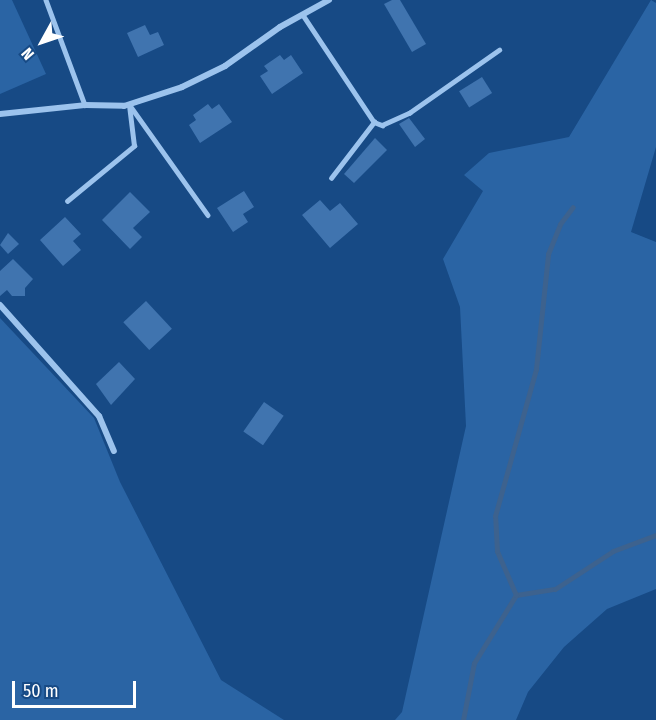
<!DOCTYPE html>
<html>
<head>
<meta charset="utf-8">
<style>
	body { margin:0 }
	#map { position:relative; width:656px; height:720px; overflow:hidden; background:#174a85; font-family:"Fira Sans Condensed",sans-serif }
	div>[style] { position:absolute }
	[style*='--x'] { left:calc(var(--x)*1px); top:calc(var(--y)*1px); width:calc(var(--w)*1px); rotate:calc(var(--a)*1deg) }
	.green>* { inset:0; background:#2a64a4 }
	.stream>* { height:5px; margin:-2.5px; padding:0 2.5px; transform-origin:2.5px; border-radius:2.5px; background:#3d628e }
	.building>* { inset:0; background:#4074af; transform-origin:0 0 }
	.lane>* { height:4.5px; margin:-2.25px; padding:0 2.25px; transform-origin:2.25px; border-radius:2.25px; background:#9cc3ed }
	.street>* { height:6px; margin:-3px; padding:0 3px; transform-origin:3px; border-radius:3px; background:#9cc3ed }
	span { translate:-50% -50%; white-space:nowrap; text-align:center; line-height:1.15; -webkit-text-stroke:6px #174a85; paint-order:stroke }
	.north { position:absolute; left:12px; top:12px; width:60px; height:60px; -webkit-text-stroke:4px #174a85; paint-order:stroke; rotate:230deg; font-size:16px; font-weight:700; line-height:24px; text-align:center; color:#fff }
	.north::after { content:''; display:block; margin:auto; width:21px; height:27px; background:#fff; clip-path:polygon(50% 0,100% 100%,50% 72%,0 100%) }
	.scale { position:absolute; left:12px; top:681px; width:124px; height:27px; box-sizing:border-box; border:3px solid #fff; border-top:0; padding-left:8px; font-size:18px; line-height:21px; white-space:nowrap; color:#fff; -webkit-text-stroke:4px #174a85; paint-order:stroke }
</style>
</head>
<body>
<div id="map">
	<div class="green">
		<i style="clip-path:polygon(0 0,12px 0,46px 74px,0 94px)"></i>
		<i style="clip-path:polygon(651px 0,656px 3px,656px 147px,631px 232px,656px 242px,656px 589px,607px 609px,564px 647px,528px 692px,516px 720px,395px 720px,402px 712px,466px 426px,460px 307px,443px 259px,483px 191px,464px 175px,489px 153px,569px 137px)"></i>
		<i style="clip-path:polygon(0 318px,94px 418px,120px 482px,221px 680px,284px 720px,0 720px)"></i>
	</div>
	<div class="stream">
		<i style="--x:516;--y:595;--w:39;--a:-9"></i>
		<i style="--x:555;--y:589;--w:69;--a:-33.2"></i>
		<i style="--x:613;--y:551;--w:46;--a:-20.4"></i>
		<i style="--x:463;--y:720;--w:58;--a:-79.1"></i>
		<i style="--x:474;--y:663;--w:80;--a:-58.3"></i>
		<i style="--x:516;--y:595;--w:48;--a:-113.4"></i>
		<i style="--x:497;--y:551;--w:35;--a:-93"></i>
		<i style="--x:495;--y:516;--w:153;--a:-74.4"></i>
		<i style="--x:536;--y:369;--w:116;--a:-84"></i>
		<i style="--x:548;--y:254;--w:32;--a:-68"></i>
		<i style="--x:560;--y:224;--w:21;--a:-53"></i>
	</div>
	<div class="building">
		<i style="clip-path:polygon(392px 0,400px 0,426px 44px,412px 52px,384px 4px)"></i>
		<i style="clip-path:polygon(145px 25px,150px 35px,158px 32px,164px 45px,138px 57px,127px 33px)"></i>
		<i style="clip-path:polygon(280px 55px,284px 60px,291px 55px,303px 73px,272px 94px,260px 76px,268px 71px,264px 66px)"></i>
		<i style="left:482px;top:77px;width:19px;height:27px;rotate:58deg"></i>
		<i style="clip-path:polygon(208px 104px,212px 109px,219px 104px,232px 122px,200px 143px,189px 125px,196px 120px,193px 115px)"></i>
		<i style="clip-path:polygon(409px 118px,425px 139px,415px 147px,399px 124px)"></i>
		<i style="clip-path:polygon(375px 138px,387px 150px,354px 183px,344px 174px)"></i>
		<i style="clip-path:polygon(244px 191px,254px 207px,243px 214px,248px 222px,233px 232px,217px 208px)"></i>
		<i style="clip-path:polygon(130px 192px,150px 212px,133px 228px,142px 237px,130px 249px,102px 220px)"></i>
		<i style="clip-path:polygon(320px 200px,330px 211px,340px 203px,358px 224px,330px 248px,302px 215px)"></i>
		<i style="clip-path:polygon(65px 217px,81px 234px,73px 241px,81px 250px,63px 266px,40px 240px)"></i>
		<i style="clip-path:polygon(8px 233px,19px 244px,8px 254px,0 245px)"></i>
		<i style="clip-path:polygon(13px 259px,33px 279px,25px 288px,25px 296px,12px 296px,7px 290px,0 296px,0 271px)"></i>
		<i style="left:146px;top:301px;width:38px;height:31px;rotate:47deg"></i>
		<i style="clip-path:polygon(119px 362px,135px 379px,111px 405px,96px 384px)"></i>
		<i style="left:264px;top:402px;width:24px;height:36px;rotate:35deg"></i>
	</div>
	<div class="lane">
		<i style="--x:46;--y:0;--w:112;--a:69.6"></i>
		<i style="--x:303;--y:15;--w:128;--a:56.4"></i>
		<i style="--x:374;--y:122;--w:9;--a:21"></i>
		<i style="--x:382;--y:125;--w:30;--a:-24"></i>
		<i style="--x:409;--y:113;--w:110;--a:-35"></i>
		<i style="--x:129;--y:104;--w:136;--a:54.6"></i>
		<i style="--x:331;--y:178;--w:71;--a:-52.5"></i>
		<i style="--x:67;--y:201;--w:87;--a:-39.4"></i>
		<i style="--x:134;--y:146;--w:39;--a:-97"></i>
	</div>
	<div class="street">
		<i style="--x:0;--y:114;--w:85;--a:-6"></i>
		<i style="--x:85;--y:105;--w:39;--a:1"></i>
		<i style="--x:124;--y:106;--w:61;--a:-18.1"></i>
		<i style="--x:182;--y:87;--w:48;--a:-26"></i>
		<i style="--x:225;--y:66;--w:67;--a:-35.3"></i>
		<i style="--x:280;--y:27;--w:56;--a:-28.9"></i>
		<i style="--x:0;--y:305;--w:149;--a:48.3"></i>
		<i style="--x:99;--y:416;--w:38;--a:67"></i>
	</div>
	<div class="north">N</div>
	<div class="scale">50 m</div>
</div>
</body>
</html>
